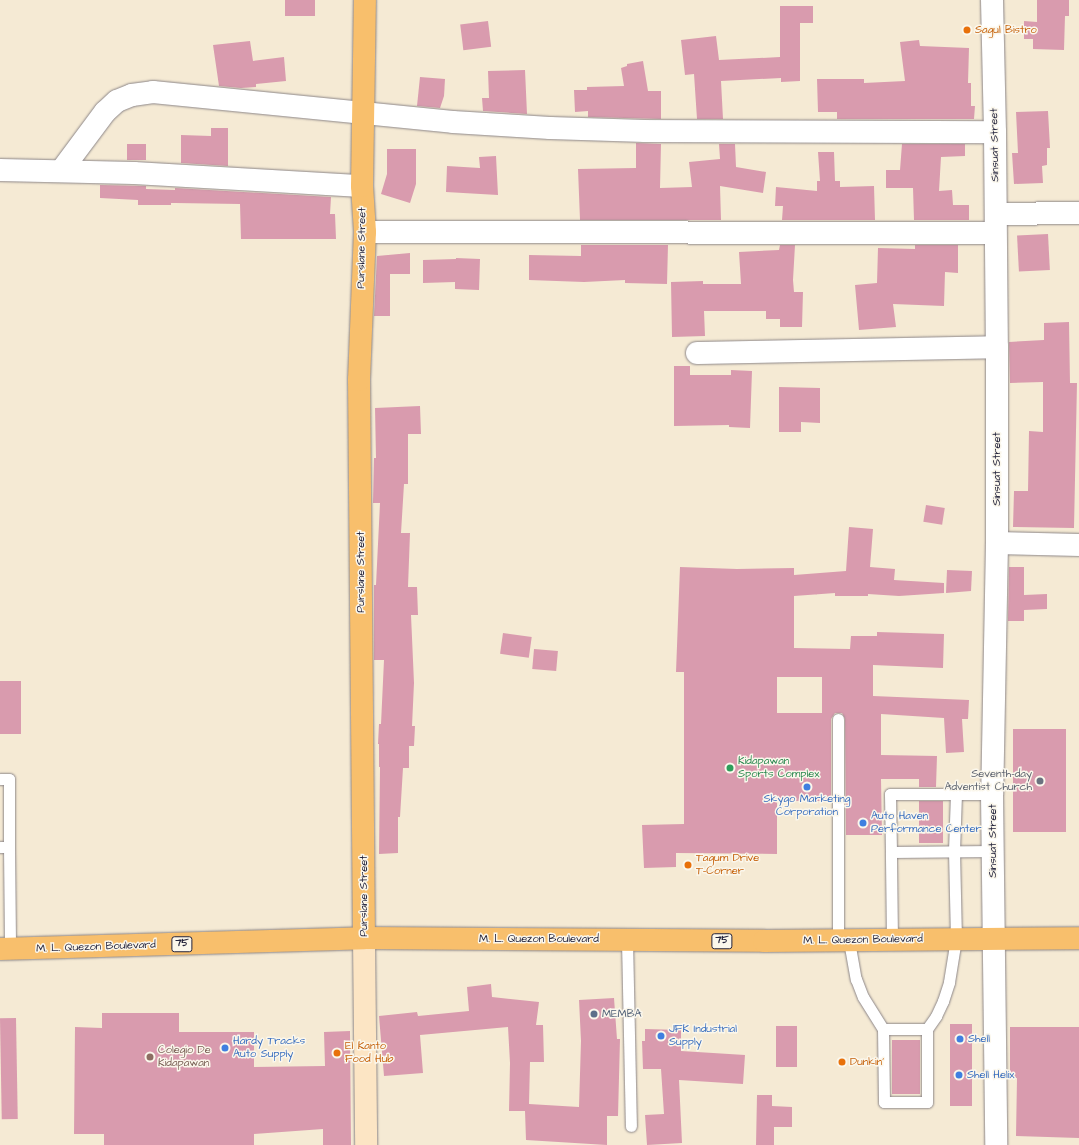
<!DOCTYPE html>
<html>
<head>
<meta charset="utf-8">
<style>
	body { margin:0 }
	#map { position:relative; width:1079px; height:1145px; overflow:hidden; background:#f5ead4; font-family:"Architects Daughter",sans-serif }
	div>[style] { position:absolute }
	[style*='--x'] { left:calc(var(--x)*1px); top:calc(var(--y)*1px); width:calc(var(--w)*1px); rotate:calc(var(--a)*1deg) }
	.building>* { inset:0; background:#d99bae; transform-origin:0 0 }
	.roads { filter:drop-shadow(0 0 1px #8c8688) drop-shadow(0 0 1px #8c8688) }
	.lane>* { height:11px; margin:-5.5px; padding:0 5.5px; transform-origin:5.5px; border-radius:5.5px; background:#fff }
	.street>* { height:22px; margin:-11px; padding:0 11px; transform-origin:11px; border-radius:11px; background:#fff }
	.secondary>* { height:22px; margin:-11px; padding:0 11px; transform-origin:11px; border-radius:11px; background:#fce5c4 }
	.primary>* { height:22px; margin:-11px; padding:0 11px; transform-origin:11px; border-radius:11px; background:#f8bf6c }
	.highway>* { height:22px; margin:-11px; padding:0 11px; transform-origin:11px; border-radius:11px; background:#f8bf6c }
	.dots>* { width:11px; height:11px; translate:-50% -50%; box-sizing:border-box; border:2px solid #fbf7ec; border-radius:50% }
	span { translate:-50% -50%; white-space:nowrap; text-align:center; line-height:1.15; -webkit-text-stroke:3px #fbf7ec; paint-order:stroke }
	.shield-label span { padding:1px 3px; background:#fbf7ec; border:1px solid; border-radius:3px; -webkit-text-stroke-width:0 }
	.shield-label { font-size:10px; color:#22223b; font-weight:700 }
	.food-label { font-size:11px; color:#c56008 }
	.left { translate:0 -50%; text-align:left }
	.street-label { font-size:11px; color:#22223b }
	.leisure-label { font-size:11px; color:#27864d }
	.worship-label { font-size:11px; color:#5b616d }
	.right { translate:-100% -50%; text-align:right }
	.shop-label { font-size:11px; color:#366cbe }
	.service-label { font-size:11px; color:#4e5e75 }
	.education-label { font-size:11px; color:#785e54 }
</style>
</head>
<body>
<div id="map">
	<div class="building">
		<i style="left:285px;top:0;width:30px;height:16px"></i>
		<i style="clip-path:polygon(1037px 0,1069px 0,1069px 16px,1065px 16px,1064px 50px,1033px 49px,1033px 39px,1024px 39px,1024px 21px,1037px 22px)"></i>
		<i style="clip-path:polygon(780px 6px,813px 6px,813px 23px,800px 23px,800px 81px,781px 82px,781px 78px,721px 81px,723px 119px,697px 119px,694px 74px,685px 75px,681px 40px,716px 36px,719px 60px,780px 57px)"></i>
		<i style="left:488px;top:21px;width:26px;height:28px;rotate:83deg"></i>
		<i style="clip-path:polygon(919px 40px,920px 46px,969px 48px,968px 83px,971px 83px,971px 106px,975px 106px,974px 119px,837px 119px,837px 112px,818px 112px,817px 79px,864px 79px,864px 83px,905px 81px,900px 42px)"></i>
		<i style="clip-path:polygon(250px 41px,253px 61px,284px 57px,286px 81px,256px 84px,256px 87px,241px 88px,219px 86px,213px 45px)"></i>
		<i style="clip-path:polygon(643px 61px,648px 91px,661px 91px,661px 119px,588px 117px,588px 111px,575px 112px,574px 90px,587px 90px,587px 87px,624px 86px,621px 68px,627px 66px,627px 64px)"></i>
		<i style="clip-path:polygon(525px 70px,527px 114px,483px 111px,482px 98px,489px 98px,488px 71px)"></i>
		<i style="clip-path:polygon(420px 77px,445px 79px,444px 96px,440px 108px,417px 106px)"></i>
		<i style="clip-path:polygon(1048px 111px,1050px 148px,1047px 148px,1047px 165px,1042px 166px,1043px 183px,1014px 184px,1012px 153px,1018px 153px,1016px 112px)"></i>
		<i style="clip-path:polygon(211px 128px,228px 128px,228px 166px,181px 163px,181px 135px,211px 136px)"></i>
		<i style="clip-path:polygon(636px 143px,661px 144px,660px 188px,692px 187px,689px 162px,720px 159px,719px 144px,735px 144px,736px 167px,766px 172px,763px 193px,720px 186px,721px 220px,580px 220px,578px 169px,636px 168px)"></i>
		<i style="left:127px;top:144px;width:19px;height:16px"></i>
		<i style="clip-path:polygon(902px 144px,965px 144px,965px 156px,941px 157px,939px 191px,952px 190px,953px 205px,969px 205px,969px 220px,914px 220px,913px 188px,886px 188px,886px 170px,900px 170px)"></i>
		<i style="clip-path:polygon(387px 149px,416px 149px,416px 184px,410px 203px,381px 194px,387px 174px)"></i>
		<i style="clip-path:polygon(818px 152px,834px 152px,835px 181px,840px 181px,840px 187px,874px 186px,875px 220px,782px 220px,783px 206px,775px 206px,776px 187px,817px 191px,817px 181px,820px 181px)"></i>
		<i style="clip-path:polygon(496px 156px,498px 195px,446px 192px,447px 166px,480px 168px,479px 157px)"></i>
		<i style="clip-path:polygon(100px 185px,146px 186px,146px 189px,175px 190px,175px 188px,331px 197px,330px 214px,335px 214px,336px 239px,241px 239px,240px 204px,175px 203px,171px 203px,171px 205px,138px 205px,138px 200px,100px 198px)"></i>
		<i style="left:1048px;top:234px;width:36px;height:31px;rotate:87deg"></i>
		<i style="clip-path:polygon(581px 245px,668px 245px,667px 284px,625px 283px,625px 280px,584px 282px,529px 280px,529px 255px,581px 256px)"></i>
		<i style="clip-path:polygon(780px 245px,795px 245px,793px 280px,794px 292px,803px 292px,802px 327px,780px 327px,780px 319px,766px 319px,766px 311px,704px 311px,705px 336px,672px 337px,671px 282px,703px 281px,703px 284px,741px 284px,739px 252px,779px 250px)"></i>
		<i style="clip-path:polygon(915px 245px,958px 245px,958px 273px,945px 272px,944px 306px,893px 304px,896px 327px,859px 330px,855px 285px,877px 283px,878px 248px,915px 249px)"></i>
		<i style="clip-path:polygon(410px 253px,410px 274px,390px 274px,390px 316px,374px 316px,377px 256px)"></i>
		<i style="clip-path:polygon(456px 258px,480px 259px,479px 290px,455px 289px,455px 282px,423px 283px,423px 260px,456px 259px)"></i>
		<i style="clip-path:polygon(1069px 322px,1070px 383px,1077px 383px,1074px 528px,1013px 527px,1014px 491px,1028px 491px,1029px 431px,1043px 432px,1043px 382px,1010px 383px,1009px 342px,1044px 340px,1044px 323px)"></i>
		<i style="clip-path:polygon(674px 366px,690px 366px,690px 375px,731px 375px,731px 370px,752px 371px,750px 428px,729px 427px,729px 425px,674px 426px)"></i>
		<i style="clip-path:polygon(779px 387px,820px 388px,820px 423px,801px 422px,801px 432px,779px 432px)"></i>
		<i style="clip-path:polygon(420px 406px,421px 434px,408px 434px,408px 484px,404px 484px,401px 533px,410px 533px,408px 587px,417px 587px,418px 615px,411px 615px,414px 683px,412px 726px,415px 726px,414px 746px,409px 746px,409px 768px,403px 768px,400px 817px,398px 817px,398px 853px,379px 854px,380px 767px,379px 767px,379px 744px,378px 744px,379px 724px,381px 724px,384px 660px,374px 660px,374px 585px,376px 585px,380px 503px,373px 503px,374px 458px,376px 458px,375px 408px)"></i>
		<i style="left:926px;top:505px;width:19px;height:17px;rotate:9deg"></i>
		<i style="clip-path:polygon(evenodd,849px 527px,873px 529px,870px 567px,895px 569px,894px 580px,944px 583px,944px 593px,899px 596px,868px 594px,868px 596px,835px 596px,835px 593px,794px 596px,794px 648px,850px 649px,851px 636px,877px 636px,877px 632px,944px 634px,943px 668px,873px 665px,873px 696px,969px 700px,968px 719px,962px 719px,964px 752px,946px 753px,944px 718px,881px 714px,881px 755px,937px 756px,936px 787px,919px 787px,919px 779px,881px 779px,882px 835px,846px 835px,845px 719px,842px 713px,835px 713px,831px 719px,831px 801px,777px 801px,777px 854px,676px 853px,676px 867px,644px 868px,642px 825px,684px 824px,684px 672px,676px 672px,680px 567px,737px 569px,794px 568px,794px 575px,846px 571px,849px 527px,777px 677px,822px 677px,822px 713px,777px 713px,777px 677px)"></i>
		<i style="clip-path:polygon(1009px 567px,1024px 567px,1024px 595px,1047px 594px,1047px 609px,1024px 610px,1024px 621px,1008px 621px)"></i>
		<i style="clip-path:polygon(947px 570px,972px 571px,971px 591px,946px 593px)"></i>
		<i style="left:503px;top:633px;width:29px;height:21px;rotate:8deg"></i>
		<i style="left:534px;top:649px;width:24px;height:20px;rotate:5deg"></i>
		<i style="left:0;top:681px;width:21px;height:53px"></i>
		<i style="left:1013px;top:729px;width:53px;height:103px"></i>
		<i style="left:919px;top:801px;width:24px;height:42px"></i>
		<i style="clip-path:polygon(491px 984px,492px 997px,539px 1002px,536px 1025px,543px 1025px,544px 1062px,530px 1062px,529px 1104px,579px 1107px,581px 1041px,579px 1000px,614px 998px,617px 1039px,620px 1039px,618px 1116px,607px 1116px,607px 1145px,526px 1140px,525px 1111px,509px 1111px,510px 1063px,508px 1027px,420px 1035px,423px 1073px,384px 1076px,379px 1016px,417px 1012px,418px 1016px,469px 1011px,467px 987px)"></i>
		<i style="clip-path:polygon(102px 1013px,179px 1013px,179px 1032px,254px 1032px,254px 1067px,325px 1066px,324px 1032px,350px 1031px,351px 1145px,323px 1145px,323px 1129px,254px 1134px,254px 1145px,104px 1145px,104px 1134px,74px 1134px,75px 1027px,102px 1028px)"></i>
		<i style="left:16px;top:1018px;width:101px;height:16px;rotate:89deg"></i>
		<i style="left:950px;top:1024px;width:22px;height:82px"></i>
		<i style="left:776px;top:1026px;width:21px;height:41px"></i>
		<i style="clip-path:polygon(1010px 1027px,1079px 1027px,1079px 1138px,1016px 1136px,1017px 1078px,1010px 1078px)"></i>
		<i style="clip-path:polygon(645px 1029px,681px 1030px,681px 1051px,745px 1055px,743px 1084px,679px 1080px,682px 1143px,647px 1145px,645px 1115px,664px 1114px,661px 1069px,643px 1069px,642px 1041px,645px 1041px)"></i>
		<i style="left:892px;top:1040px;width:28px;height:54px"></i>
		<i style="clip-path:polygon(757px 1095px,772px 1095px,772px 1106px,792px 1107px,792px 1127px,774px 1127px,774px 1145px,756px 1145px)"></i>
	</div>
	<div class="roads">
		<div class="lane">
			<i style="--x:0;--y:779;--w:9;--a:0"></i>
			<i style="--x:9;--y:779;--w:68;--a:90"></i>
			<i style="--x:0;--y:847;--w:9;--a:0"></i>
			<i style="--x:9;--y:847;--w:102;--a:89.4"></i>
			<i style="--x:891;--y:852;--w:58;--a:-91"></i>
			<i style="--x:890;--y:794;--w:102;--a:0"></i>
			<i style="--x:627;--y:940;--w:186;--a:88.8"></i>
			<i style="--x:892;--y:940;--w:88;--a:-90.7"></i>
			<i style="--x:891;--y:852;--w:102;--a:-0.6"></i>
			<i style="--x:838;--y:941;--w:222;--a:-90"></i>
			<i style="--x:849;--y:941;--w:39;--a:80"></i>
			<i style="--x:856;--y:979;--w:19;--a:69"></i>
			<i style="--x:863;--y:997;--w:38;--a:58"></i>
			<i style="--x:883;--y:1029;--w:73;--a:89.2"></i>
			<i style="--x:884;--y:1102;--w:43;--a:0"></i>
			<i style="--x:927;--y:1102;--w:73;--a:-90"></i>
			<i style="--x:927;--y:1029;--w:16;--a:-55"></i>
			<i style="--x:936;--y:1016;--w:17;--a:-65"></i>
			<i style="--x:943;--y:1001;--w:20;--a:-72"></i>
			<i style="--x:949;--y:982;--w:44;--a:-80.8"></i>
			<i style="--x:956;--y:939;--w:88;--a:-91.3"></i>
			<i style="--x:954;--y:851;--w:57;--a:-88"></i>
			<i style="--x:883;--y:1029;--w:44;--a:0"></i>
		</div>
		<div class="street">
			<i style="--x:992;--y:0;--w:132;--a:88.7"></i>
			<i style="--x:995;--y:132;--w:215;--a:89.5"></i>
			<i style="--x:997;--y:347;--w:196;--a:90"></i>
			<i style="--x:997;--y:543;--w:251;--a:91.1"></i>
			<i style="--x:992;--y:794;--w:351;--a:89.3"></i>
			<i style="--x:0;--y:170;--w:134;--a:1.3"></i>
			<i style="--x:134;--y:173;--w:228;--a:3.3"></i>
			<i style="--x:61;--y:171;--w:74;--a:-53.3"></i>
			<i style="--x:105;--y:112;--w:16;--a:-43"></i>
			<i style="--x:117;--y:101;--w:16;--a:-22"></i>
			<i style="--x:132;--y:95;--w:21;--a:-8"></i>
			<i style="--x:153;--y:92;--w:301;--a:5.7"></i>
			<i style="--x:453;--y:122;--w:97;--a:3.5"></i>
			<i style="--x:550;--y:128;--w:95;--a:1.8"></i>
			<i style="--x:645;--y:131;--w:350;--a:0.2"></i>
			<i style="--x:996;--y:214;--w:83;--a:-0.7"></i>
			<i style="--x:365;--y:232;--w:630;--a:0.09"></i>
			<i style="--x:697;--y:353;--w:300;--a:-1.1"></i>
			<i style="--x:997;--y:543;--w:82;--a:1.4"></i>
		</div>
		<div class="secondary">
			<i style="--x:364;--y:938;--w:207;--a:89.4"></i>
		</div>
		<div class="primary">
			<i style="--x:364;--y:938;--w:558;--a:-90.51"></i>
			<i style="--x:359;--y:380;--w:148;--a:-87.7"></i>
			<i style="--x:365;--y:232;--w:46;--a:-93.7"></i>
			<i style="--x:362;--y:186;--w:186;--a:-89.1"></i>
		</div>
		<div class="highway">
			<i style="--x:0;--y:949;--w:364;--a:-1.7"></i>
			<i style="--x:364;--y:938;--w:400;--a:0.4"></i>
			<i style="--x:764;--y:941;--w:315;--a:-0.5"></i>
		</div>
	</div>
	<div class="dots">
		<i style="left:967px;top:30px;background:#e8710a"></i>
		<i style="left:730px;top:768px;background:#2e9e5b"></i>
		<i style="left:1040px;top:781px;background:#6b7280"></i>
		<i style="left:807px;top:787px;background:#3f7fe0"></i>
		<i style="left:863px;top:823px;background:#3f7fe0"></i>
		<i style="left:688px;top:865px;background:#e8710a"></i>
		<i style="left:594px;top:1014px;background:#5c6f8a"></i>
		<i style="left:661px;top:1036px;background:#3f7fe0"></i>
		<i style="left:960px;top:1039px;background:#3f7fe0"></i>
		<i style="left:225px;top:1048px;background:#3f7fe0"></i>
		<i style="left:337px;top:1053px;background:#e8710a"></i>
		<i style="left:150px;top:1057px;background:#8d6e63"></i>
		<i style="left:842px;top:1062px;background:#e8710a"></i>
		<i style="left:959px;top:1075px;background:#3f7fe0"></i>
	</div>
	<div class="shield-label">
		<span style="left:722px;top:941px">75</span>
		<span style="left:182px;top:944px">75</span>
	</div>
	<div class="food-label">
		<span class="left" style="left:975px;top:30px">Sagul Bistro</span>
		<span class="left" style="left:696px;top:865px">Tagum Drive<br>T-Corner</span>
		<span class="left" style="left:345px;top:1053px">El Kanto<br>Food Hub</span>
		<span class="left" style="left:850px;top:1062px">Dunkin'</span>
	</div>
	<div class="street-label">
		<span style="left:995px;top:145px;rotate:-91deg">Sinsuat Street</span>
		<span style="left:362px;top:248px;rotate:-89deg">Purslane Street</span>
		<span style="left:997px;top:469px;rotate:-90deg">Sinsuat Street</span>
		<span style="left:361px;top:572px;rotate:-90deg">Purslane Street</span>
		<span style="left:993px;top:841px;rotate:-90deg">Sinsuat Street</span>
		<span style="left:364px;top:896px;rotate:-90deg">Purslane Street</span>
		<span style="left:539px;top:939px">M. L. Quezon Boulevard</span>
		<span style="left:863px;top:940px;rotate:-1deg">M. L. Quezon Boulevard</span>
		<span style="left:96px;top:947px;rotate:-2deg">M. L. Quezon Boulevard</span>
	</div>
	<div class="leisure-label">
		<span class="left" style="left:738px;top:768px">Kidapawan<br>Sports Complex</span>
	</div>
	<div class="worship-label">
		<span class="right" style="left:1032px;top:781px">Seventh-day<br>Adventist Church</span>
	</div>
	<div class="shop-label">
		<span style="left:807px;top:806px">Skygo Marketing<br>Corporation</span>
		<span class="left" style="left:871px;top:823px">Auto Haven<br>Performance Center</span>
		<span class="left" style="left:669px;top:1036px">JFK Industrial<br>Supply</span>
		<span class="left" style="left:968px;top:1039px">Shell</span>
		<span class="left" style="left:233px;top:1048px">Hardy Tracks<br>Auto Supply</span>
		<span class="left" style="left:967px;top:1075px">Shell Helix</span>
	</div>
	<div class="service-label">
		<span class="left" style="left:602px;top:1014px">MEMBA</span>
	</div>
	<div class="education-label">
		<span class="left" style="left:158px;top:1057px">Colegio De<br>Kidapawan</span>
	</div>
</div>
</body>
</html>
